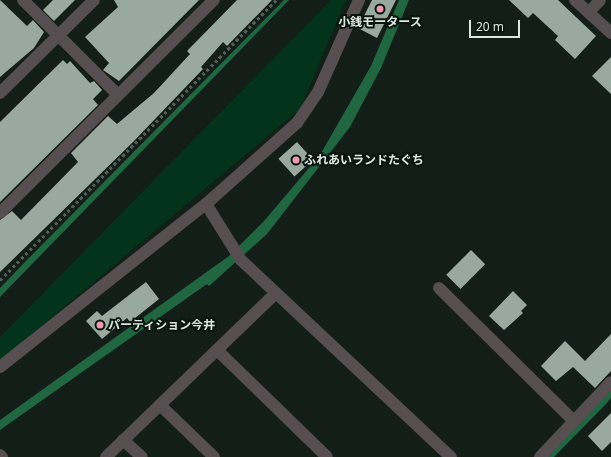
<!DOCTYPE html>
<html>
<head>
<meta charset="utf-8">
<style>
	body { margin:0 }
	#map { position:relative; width:611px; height:457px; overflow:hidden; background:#121e17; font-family:"Noto Sans","Noto Sans JP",sans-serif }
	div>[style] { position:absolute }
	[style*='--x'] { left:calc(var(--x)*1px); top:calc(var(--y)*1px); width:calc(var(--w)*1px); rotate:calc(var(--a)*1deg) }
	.green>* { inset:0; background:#03331b }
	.water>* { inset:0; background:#206741 }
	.building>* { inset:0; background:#9aa99f; transform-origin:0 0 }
	.path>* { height:2.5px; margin-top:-1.25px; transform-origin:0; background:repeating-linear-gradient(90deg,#535e57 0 3px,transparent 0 6px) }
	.minor>* { height:12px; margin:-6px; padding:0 6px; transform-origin:6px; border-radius:6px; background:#564e50 }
	.dots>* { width:11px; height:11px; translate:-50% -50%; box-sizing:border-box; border:2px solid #09150e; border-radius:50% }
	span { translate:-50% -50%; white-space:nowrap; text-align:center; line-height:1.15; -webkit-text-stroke:4px #09150e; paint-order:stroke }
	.poi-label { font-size:12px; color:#dee6e1; font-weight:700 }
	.left { translate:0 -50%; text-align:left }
	.scale { position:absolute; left:469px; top:20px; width:51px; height:18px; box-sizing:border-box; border:2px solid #dee6e1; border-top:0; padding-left:5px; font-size:12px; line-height:14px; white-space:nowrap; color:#dee6e1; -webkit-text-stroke:3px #09150e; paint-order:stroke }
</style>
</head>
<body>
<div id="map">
	<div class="green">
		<i style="clip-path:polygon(331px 0,346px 0,300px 109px,0 361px,0 337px)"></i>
	</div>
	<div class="water">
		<i style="clip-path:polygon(284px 0,289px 0,0 297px,0 288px,23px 264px)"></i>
		<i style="clip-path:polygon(399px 0,409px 0,381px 68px,350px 127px,267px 234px,209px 286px,207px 284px,0 430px,0 420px,229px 256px,264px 221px,320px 155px,371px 66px)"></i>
		<i style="clip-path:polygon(611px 390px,611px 398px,606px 404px,554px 457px,547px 457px)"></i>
	</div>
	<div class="building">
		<i style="clip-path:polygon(0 0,27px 26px,33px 20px,44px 32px,34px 48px,0 77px)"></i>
		<i style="clip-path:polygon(53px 0,75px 0,54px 21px,43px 10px)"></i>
		<i style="clip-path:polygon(114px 0,199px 0,119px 81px,103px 70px,109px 63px,85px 37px,118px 7px)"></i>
		<i style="clip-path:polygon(237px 0,272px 0,227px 46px,223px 42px,201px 67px,203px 69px,133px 142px,0 272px,0 220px,12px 211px,21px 220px,78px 162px,71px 153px,108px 116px,117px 124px,154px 93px,190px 54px,187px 51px)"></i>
		<i style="clip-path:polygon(372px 0,396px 0,377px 38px,358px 28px)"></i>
		<i style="clip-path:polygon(509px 0,558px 0,596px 36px,575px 59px,555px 40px,558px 36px,533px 13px,528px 18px)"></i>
		<i style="clip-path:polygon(611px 57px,611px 94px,592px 76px)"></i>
		<i style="clip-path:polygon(63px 60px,67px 64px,70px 61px,90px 83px,94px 81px,102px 90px,93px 99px,98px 105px,0 202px,0 122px)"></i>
		<i style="left:297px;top:142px;width:24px;height:25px;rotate:48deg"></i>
		<i style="left:471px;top:250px;width:20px;height:35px;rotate:45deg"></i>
		<i style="clip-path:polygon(146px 282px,159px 299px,130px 322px,127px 318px,102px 339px,86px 321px,97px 311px,102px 316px)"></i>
		<i style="clip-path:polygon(513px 291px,527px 305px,521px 311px,523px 313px,504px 330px,489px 316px)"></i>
		<i style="clip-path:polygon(611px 334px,611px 371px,595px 388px,573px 367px,556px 381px,541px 366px,565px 341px,585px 361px)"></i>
		<i style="clip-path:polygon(611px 413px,611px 442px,602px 451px,588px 436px)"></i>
	</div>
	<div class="path">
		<i style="--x:0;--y:280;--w:393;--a:-45.4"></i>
	</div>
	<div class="minor">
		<i style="--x:23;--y:0;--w:134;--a:45"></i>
		<i style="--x:575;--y:0;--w:49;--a:42.5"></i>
		<i style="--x:589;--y:12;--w:16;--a:-47"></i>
		<i style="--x:0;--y:93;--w:132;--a:-44.7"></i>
		<i style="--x:206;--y:204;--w:66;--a:58"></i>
		<i style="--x:241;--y:260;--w:288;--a:43.2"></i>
		<i style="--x:0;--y:213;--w:302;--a:-44.9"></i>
		<i style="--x:439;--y:288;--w:190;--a:44.6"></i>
		<i style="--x:217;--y:350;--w:153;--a:44.2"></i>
		<i style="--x:0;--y:367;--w:263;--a:-38.4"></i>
		<i style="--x:206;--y:204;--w:122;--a:-41.7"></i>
		<i style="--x:297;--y:123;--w:37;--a:-56"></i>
		<i style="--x:318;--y:92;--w:101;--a:-66"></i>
		<i style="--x:160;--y:405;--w:75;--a:43.9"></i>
		<i style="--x:123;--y:440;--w:25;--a:42"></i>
		<i style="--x:0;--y:455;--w:3;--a:45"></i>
		<i style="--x:106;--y:457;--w:236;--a:-44"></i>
		<i style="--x:540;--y:457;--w:103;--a:-46.6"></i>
	</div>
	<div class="dots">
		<i style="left:380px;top:9px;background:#f09ab6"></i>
		<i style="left:296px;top:160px;background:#f09ab6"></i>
		<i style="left:100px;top:325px;background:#f09ab6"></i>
	</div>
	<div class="poi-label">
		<span style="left:380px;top:22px">小銭モータース</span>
		<span class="left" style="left:304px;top:160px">ふれあいランドたぐち</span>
		<span class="left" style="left:108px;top:325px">パーティション今井</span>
	</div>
	<div class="scale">20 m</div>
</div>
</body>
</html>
